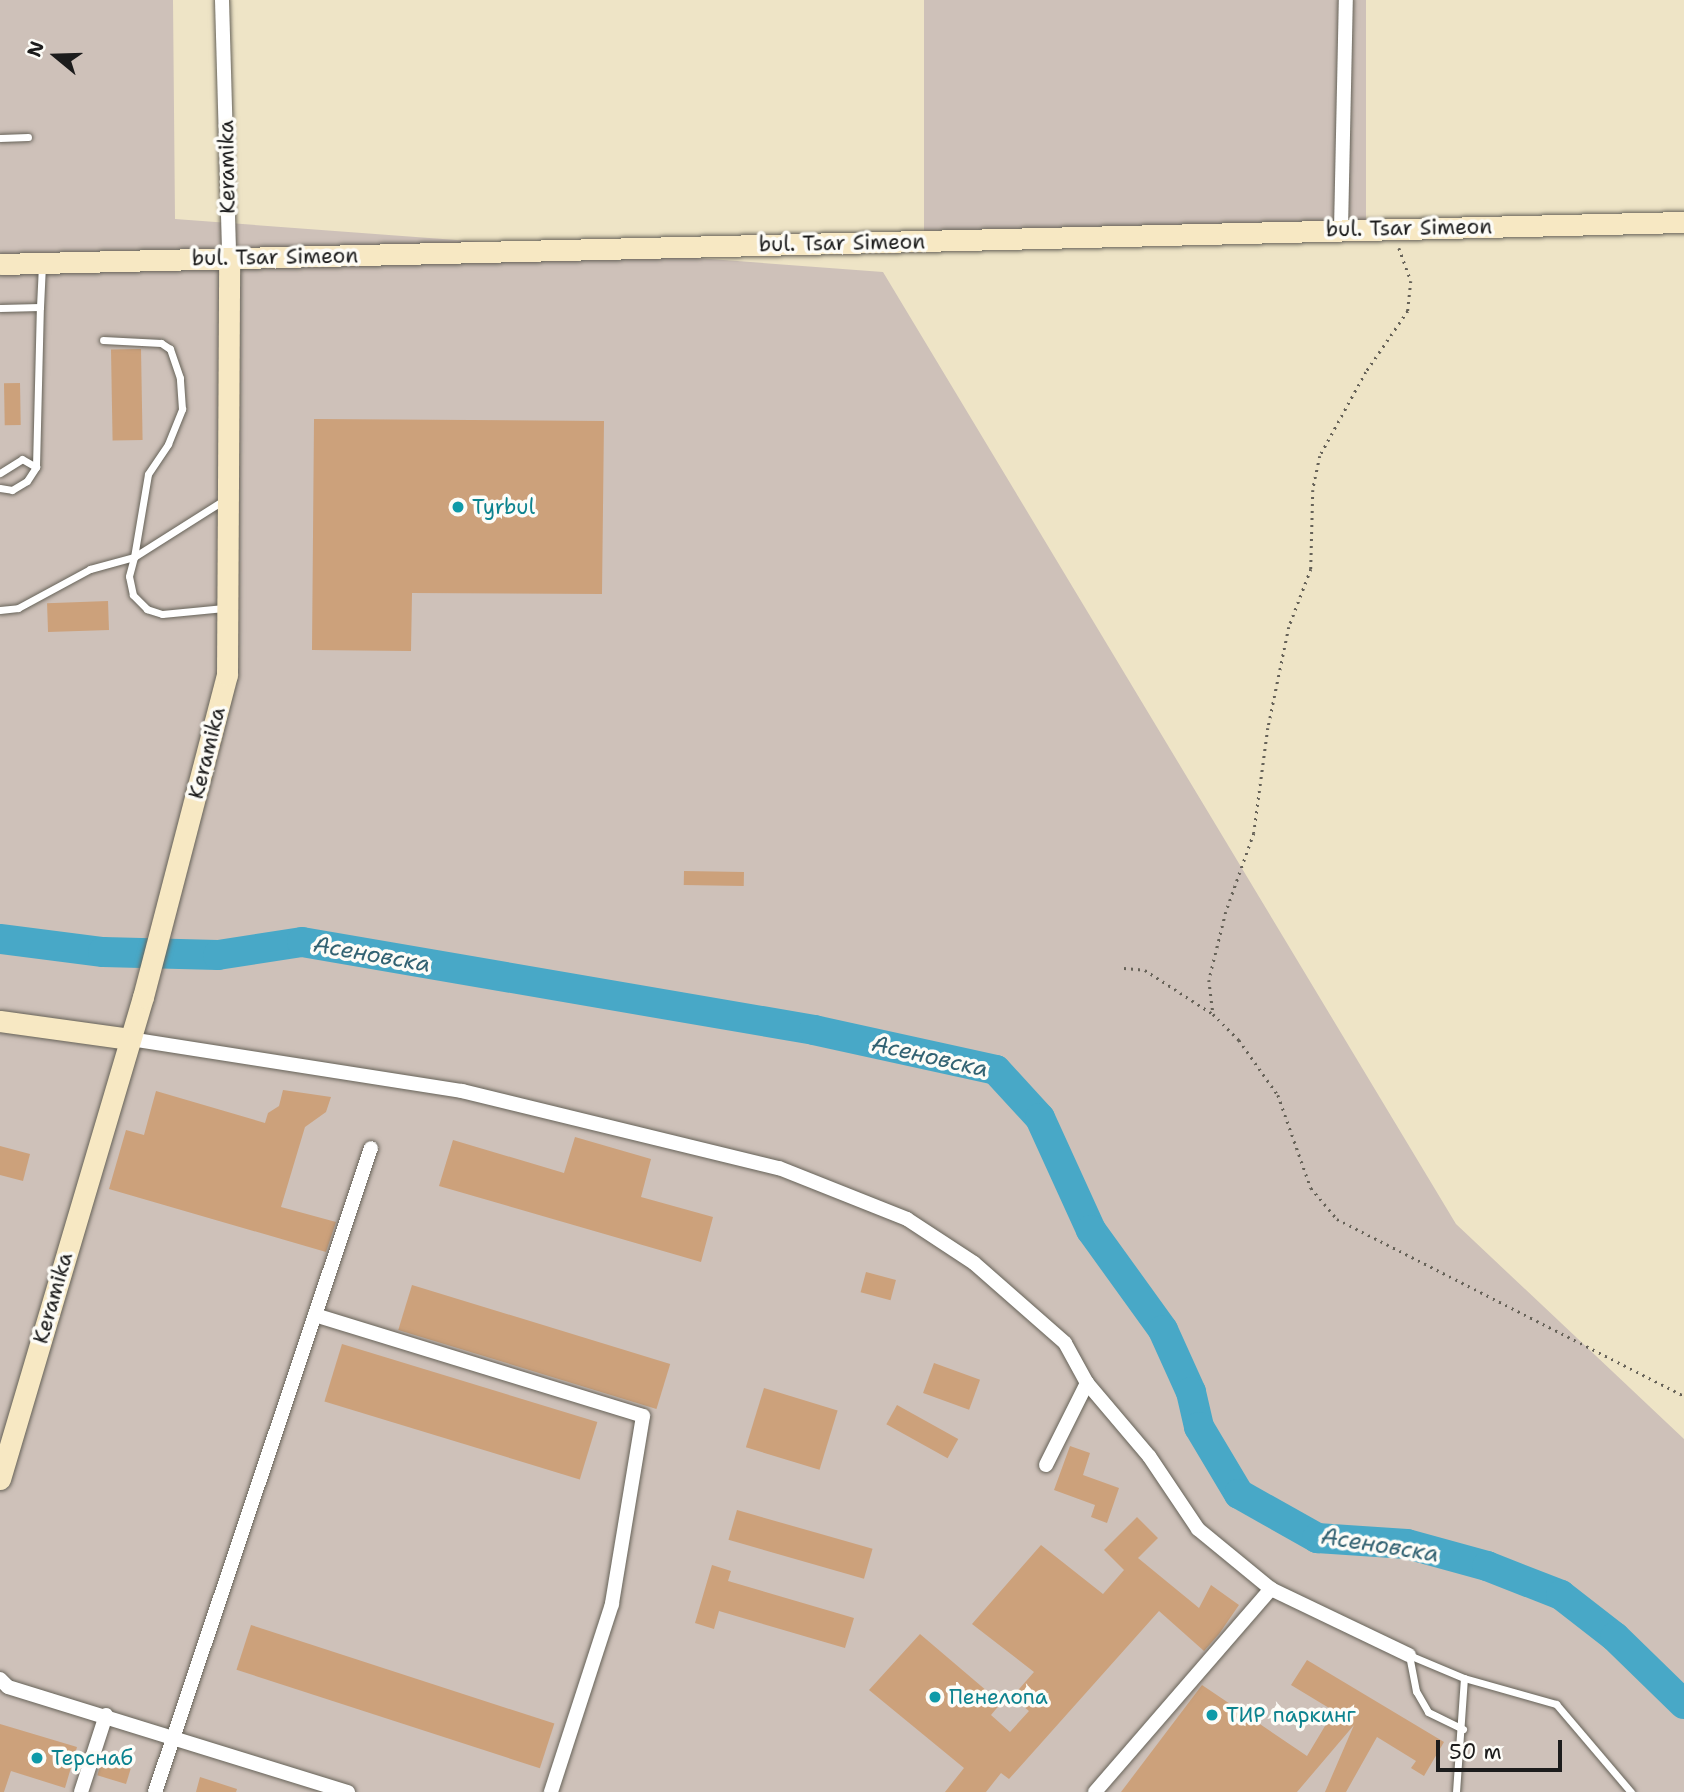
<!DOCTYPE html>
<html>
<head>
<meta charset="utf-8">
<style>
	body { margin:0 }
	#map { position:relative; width:1684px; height:1792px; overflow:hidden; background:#eee4c6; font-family:"Shantell Sans",sans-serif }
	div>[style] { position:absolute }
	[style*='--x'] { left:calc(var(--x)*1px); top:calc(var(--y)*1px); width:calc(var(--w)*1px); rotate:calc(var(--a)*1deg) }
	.industrial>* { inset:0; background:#cec1b9; transform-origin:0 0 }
	.river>* { height:30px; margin:-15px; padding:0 15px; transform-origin:15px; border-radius:15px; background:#48a8c7 }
	.building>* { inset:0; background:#cca17b; transform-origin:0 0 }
	.path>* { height:2.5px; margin-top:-1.25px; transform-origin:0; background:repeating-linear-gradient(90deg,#666258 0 2px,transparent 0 7px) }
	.roads { filter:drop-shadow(0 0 2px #666258) drop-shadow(0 0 2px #666258) }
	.lane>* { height:7px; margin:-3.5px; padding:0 3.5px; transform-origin:3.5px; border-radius:3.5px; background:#fff }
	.street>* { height:14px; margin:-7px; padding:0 7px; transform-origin:7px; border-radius:7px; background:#fff }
	.secondary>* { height:21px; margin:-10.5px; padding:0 10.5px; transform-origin:10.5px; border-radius:10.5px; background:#f7e8c3 }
	.dots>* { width:19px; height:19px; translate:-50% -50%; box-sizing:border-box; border:4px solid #fdfcf7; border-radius:50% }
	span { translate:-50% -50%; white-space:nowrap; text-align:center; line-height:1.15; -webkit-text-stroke:7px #fdfcf7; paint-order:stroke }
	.street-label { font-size:21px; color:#1c1c1c }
	.culture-label { font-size:21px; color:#0d838f }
	.left { translate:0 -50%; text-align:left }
	.water-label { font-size:23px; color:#326272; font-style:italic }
	.north { position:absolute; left:21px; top:21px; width:70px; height:70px; -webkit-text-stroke:5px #fdfcf7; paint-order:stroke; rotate:289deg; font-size:19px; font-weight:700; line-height:28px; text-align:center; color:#1c1c1c }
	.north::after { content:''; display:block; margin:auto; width:24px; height:32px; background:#1c1c1c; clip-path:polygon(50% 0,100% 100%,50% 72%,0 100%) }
	.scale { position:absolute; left:1436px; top:1740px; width:126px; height:32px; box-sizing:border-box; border:4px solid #1c1c1c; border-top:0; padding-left:9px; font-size:21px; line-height:24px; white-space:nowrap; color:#1c1c1c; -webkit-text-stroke:5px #fdfcf7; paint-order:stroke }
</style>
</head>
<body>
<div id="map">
	<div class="industrial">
		<i style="clip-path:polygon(0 0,173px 0,175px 219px,883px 272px,1456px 1224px,1684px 1439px,1684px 1792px,0 1792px)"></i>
		<i style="left:924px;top:0;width:442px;height:231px"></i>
	</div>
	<div class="river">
		<i style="--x:0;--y:939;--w:104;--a:7.2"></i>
		<i style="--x:103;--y:952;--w:115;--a:1.5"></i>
		<i style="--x:218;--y:955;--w:85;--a:-8.8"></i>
		<i style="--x:302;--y:942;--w:520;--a:9.75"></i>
		<i style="--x:814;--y:1030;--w:186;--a:12.4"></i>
		<i style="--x:996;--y:1070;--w:65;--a:47.5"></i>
		<i style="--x:1040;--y:1118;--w:123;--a:65.5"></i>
		<i style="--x:1091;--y:1230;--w:123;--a:54.2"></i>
		<i style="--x:1163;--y:1330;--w:68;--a:65.7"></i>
		<i style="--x:1191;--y:1392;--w:36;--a:77"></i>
		<i style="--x:1199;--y:1427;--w:78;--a:59.2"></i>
		<i style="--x:1239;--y:1494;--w:90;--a:29.4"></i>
		<i style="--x:1317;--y:1538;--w:90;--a:3.8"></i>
		<i style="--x:1407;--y:1544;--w:83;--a:15.4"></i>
		<i style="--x:1487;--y:1566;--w:79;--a:21.4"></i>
		<i style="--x:1561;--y:1595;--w:68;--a:37.9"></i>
		<i style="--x:1615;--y:1637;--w:96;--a:44.2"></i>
	</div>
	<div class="building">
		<i style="left:141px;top:349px;width:91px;height:30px;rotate:89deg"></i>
		<i style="left:20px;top:383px;width:42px;height:16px;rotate:89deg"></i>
		<i style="clip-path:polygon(314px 419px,604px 421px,602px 594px,412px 593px,411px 651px,312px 650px)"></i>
		<i style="left:108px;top:601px;width:29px;height:61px;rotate:88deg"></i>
		<i style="left:684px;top:871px;width:60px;height:14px;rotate:1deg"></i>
		<i style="clip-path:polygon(283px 1090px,331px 1097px,326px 1112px,305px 1127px,281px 1207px,336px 1222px,326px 1252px,109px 1189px,126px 1130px,144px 1135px,156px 1091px,265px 1123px,268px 1113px,279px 1106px)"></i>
		<i style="clip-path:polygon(575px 1137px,651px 1159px,641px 1197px,713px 1217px,701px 1262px,439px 1186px,453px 1140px,564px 1173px)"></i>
		<i style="clip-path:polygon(0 1146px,30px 1154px,23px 1181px,0 1175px)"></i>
		<i style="left:866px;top:1272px;width:31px;height:21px;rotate:15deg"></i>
		<i style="left:412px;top:1285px;width:270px;height:47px;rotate:17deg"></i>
		<i style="left:342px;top:1344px;width:267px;height:60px;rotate:17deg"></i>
		<i style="left:934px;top:1363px;width:49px;height:32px;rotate:20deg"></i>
		<i style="left:764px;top:1388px;width:77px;height:62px;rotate:17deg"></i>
		<i style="left:897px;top:1405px;width:70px;height:22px;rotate:29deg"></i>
		<i style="clip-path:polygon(1070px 1446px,1090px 1453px,1083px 1475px,1119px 1488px,1107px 1523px,1091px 1517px,1095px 1505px,1054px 1490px)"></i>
		<i style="left:737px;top:1510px;width:141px;height:31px;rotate:16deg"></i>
		<i style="clip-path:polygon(1137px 1517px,1158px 1538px,1138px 1558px,1199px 1608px,1211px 1585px,1239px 1605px,1219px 1634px,1204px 1651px,1159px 1611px,1009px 1779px,1001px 1773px,986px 1792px,945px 1792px,964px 1768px,869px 1690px,920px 1634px,1001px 1703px,991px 1715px,1010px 1732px,1029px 1711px,1012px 1697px,1034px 1672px,972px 1624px,1041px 1545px,1103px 1594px,1124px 1570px,1104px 1550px)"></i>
		<i style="clip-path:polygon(712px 1565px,731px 1571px,728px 1581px,854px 1618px,845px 1648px,719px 1611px,714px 1629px,695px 1623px)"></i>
		<i style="left:251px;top:1625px;width:319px;height:47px;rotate:18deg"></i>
		<i style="clip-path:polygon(1307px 1660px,1444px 1742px,1424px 1776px,1411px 1768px,1416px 1761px,1377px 1737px,1346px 1792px,1325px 1792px,1354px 1725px,1297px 1792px,1121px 1792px,1202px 1685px,1307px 1756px,1334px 1711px,1291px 1685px)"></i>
		<i style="clip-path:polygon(0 1724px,77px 1747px,65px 1788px,11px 1771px,4px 1792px,0 1792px)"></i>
		<i style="left:102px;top:1760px;width:30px;height:16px;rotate:17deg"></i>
		<i style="clip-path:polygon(200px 1777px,237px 1789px,236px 1792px,196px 1792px)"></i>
	</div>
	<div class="path">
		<i style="--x:1399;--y:248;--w:35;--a:70"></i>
		<i style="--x:1411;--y:281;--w:30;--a:96"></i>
		<i style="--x:1408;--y:311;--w:74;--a:124.5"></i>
		<i style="--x:1366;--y:372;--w:96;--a:118.7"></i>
		<i style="--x:1320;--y:456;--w:35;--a:102"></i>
		<i style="--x:1313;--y:490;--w:79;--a:91.5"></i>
		<i style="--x:1311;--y:569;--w:62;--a:110.8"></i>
		<i style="--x:1289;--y:627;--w:103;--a:101.7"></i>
		<i style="--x:1268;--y:728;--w:106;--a:97.6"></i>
		<i style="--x:1254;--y:833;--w:84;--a:109.5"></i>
		<i style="--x:1226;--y:912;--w:70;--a:104"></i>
		<i style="--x:1209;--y:980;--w:34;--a:83"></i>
		<i style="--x:1213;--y:1014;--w:37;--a:45"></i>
		<i style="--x:1239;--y:1040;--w:67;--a:54.7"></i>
		<i style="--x:1278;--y:1095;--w:99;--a:70.5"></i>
		<i style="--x:1311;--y:1188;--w:40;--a:50"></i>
		<i style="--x:1337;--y:1219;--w:390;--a:27"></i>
		<i style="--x:1124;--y:968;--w:21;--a:5"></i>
		<i style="--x:1145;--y:970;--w:81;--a:32.9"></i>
	</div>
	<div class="roads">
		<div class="lane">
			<i style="--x:0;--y:138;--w:28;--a:-2"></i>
			<i style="--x:0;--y:308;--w:40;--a:-1.4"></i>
			<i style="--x:40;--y:307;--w:43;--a:-87.3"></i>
			<i style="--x:0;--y:473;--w:26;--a:-32"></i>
			<i style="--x:22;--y:459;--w:16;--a:30"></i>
			<i style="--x:0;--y:488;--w:12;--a:9"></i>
			<i style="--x:12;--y:490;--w:17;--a:-31"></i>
			<i style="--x:27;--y:481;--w:17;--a:-57"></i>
			<i style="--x:36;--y:467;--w:160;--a:-88.6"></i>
			<i style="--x:224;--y:608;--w:62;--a:174.5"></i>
			<i style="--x:162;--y:614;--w:16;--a:-162"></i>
			<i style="--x:147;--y:609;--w:20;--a:-135"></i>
			<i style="--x:133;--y:595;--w:19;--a:-102"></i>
			<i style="--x:129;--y:576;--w:20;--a:-75"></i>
			<i style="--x:134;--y:557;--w:107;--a:-32.3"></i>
			<i style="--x:0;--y:610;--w:18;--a:-6"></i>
			<i style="--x:18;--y:608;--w:82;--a:-28.4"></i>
			<i style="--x:90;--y:569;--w:46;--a:-15.3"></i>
			<i style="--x:134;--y:557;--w:84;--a:-80.4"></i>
			<i style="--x:148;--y:474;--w:36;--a:-56"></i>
			<i style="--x:168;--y:444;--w:38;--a:-68"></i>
			<i style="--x:182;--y:409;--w:31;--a:-94"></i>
			<i style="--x:180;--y:378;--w:31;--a:-109"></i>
			<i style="--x:170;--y:349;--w:11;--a:-146"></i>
			<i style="--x:161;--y:343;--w:58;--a:-177"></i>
			<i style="--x:1409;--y:1655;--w:60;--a:22.7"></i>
			<i style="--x:1464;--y:1678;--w:96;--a:15.8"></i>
			<i style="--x:1556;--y:1704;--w:116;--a:49.6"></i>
			<i style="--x:1409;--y:1655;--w:37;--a:79"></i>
			<i style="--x:1416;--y:1691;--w:24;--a:60"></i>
			<i style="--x:1428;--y:1712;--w:39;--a:26"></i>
			<i style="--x:1456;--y:1792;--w:114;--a:-86"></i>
		</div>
		<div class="street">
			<i style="--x:222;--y:0;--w:258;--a:88.4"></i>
			<i style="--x:1341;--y:230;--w:230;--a:-88.8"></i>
			<i style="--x:130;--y:1039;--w:336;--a:8.9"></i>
			<i style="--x:462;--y:1091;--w:326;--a:13.7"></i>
			<i style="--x:779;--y:1168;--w:138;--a:21.7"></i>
			<i style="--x:907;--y:1219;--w:80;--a:33.3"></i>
			<i style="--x:974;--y:1263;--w:121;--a:41.3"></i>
			<i style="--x:1065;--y:1343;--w:46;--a:61.2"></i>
			<i style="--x:1087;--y:1383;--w:96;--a:49.7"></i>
			<i style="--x:1149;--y:1456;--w:88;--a:56.1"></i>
			<i style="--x:1198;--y:1529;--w:94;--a:39.4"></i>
			<i style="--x:1271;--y:1589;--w:153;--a:25.6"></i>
			<i style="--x:315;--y:1315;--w:343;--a:17.1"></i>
			<i style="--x:643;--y:1416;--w:191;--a:99.4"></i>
			<i style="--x:612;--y:1604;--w:198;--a:108"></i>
			<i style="--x:1046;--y:1465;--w:92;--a:-63.4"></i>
			<i style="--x:0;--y:1679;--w:11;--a:45"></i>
			<i style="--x:8;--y:1687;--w:356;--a:17.2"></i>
			<i style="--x:81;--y:1792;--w:81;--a:-72"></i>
			<i style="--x:155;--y:1792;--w:679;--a:-71.46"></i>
			<i style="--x:1095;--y:1792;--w:269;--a:-49.1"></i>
		</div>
		<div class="secondary">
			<i style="--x:0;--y:264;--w:1685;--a:-1.43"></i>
			<i style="--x:0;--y:1021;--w:131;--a:7.9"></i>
			<i style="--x:0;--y:1479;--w:503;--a:-73.48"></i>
			<i style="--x:143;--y:997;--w:333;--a:-75.4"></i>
			<i style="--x:227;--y:675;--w:417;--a:-89.7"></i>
		</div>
	</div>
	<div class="dots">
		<i style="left:458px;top:507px;background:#0f9aa8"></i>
		<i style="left:935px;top:1697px;background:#0f9aa8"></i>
		<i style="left:1212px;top:1715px;background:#0f9aa8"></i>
		<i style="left:37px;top:1758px;background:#0f9aa8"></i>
	</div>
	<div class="street-label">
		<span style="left:227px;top:167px;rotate:-91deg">Keramika</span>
		<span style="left:1409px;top:228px;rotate:-1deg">bul. Tsar Simeon</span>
		<span style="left:842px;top:243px;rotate:-1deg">bul. Tsar Simeon</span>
		<span style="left:275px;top:257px;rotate:-1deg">bul. Tsar Simeon</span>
		<span style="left:207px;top:753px;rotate:-76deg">Keramika</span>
		<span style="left:53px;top:1298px;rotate:-74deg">Keramika</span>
	</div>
	<div class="culture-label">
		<span class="left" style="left:472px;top:507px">Tyrbul</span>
		<span class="left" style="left:949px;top:1697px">Пенелопа</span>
		<span class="left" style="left:1226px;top:1715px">ТИР паркинг</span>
		<span class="left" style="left:51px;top:1758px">Терснаб</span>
	</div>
	<div class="water-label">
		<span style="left:372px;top:954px;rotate:10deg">Асеновска</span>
		<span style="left:930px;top:1056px;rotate:13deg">Асеновска</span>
		<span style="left:1380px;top:1545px;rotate:9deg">Асеновска</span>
	</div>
	<div class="north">N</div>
	<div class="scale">50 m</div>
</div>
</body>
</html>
